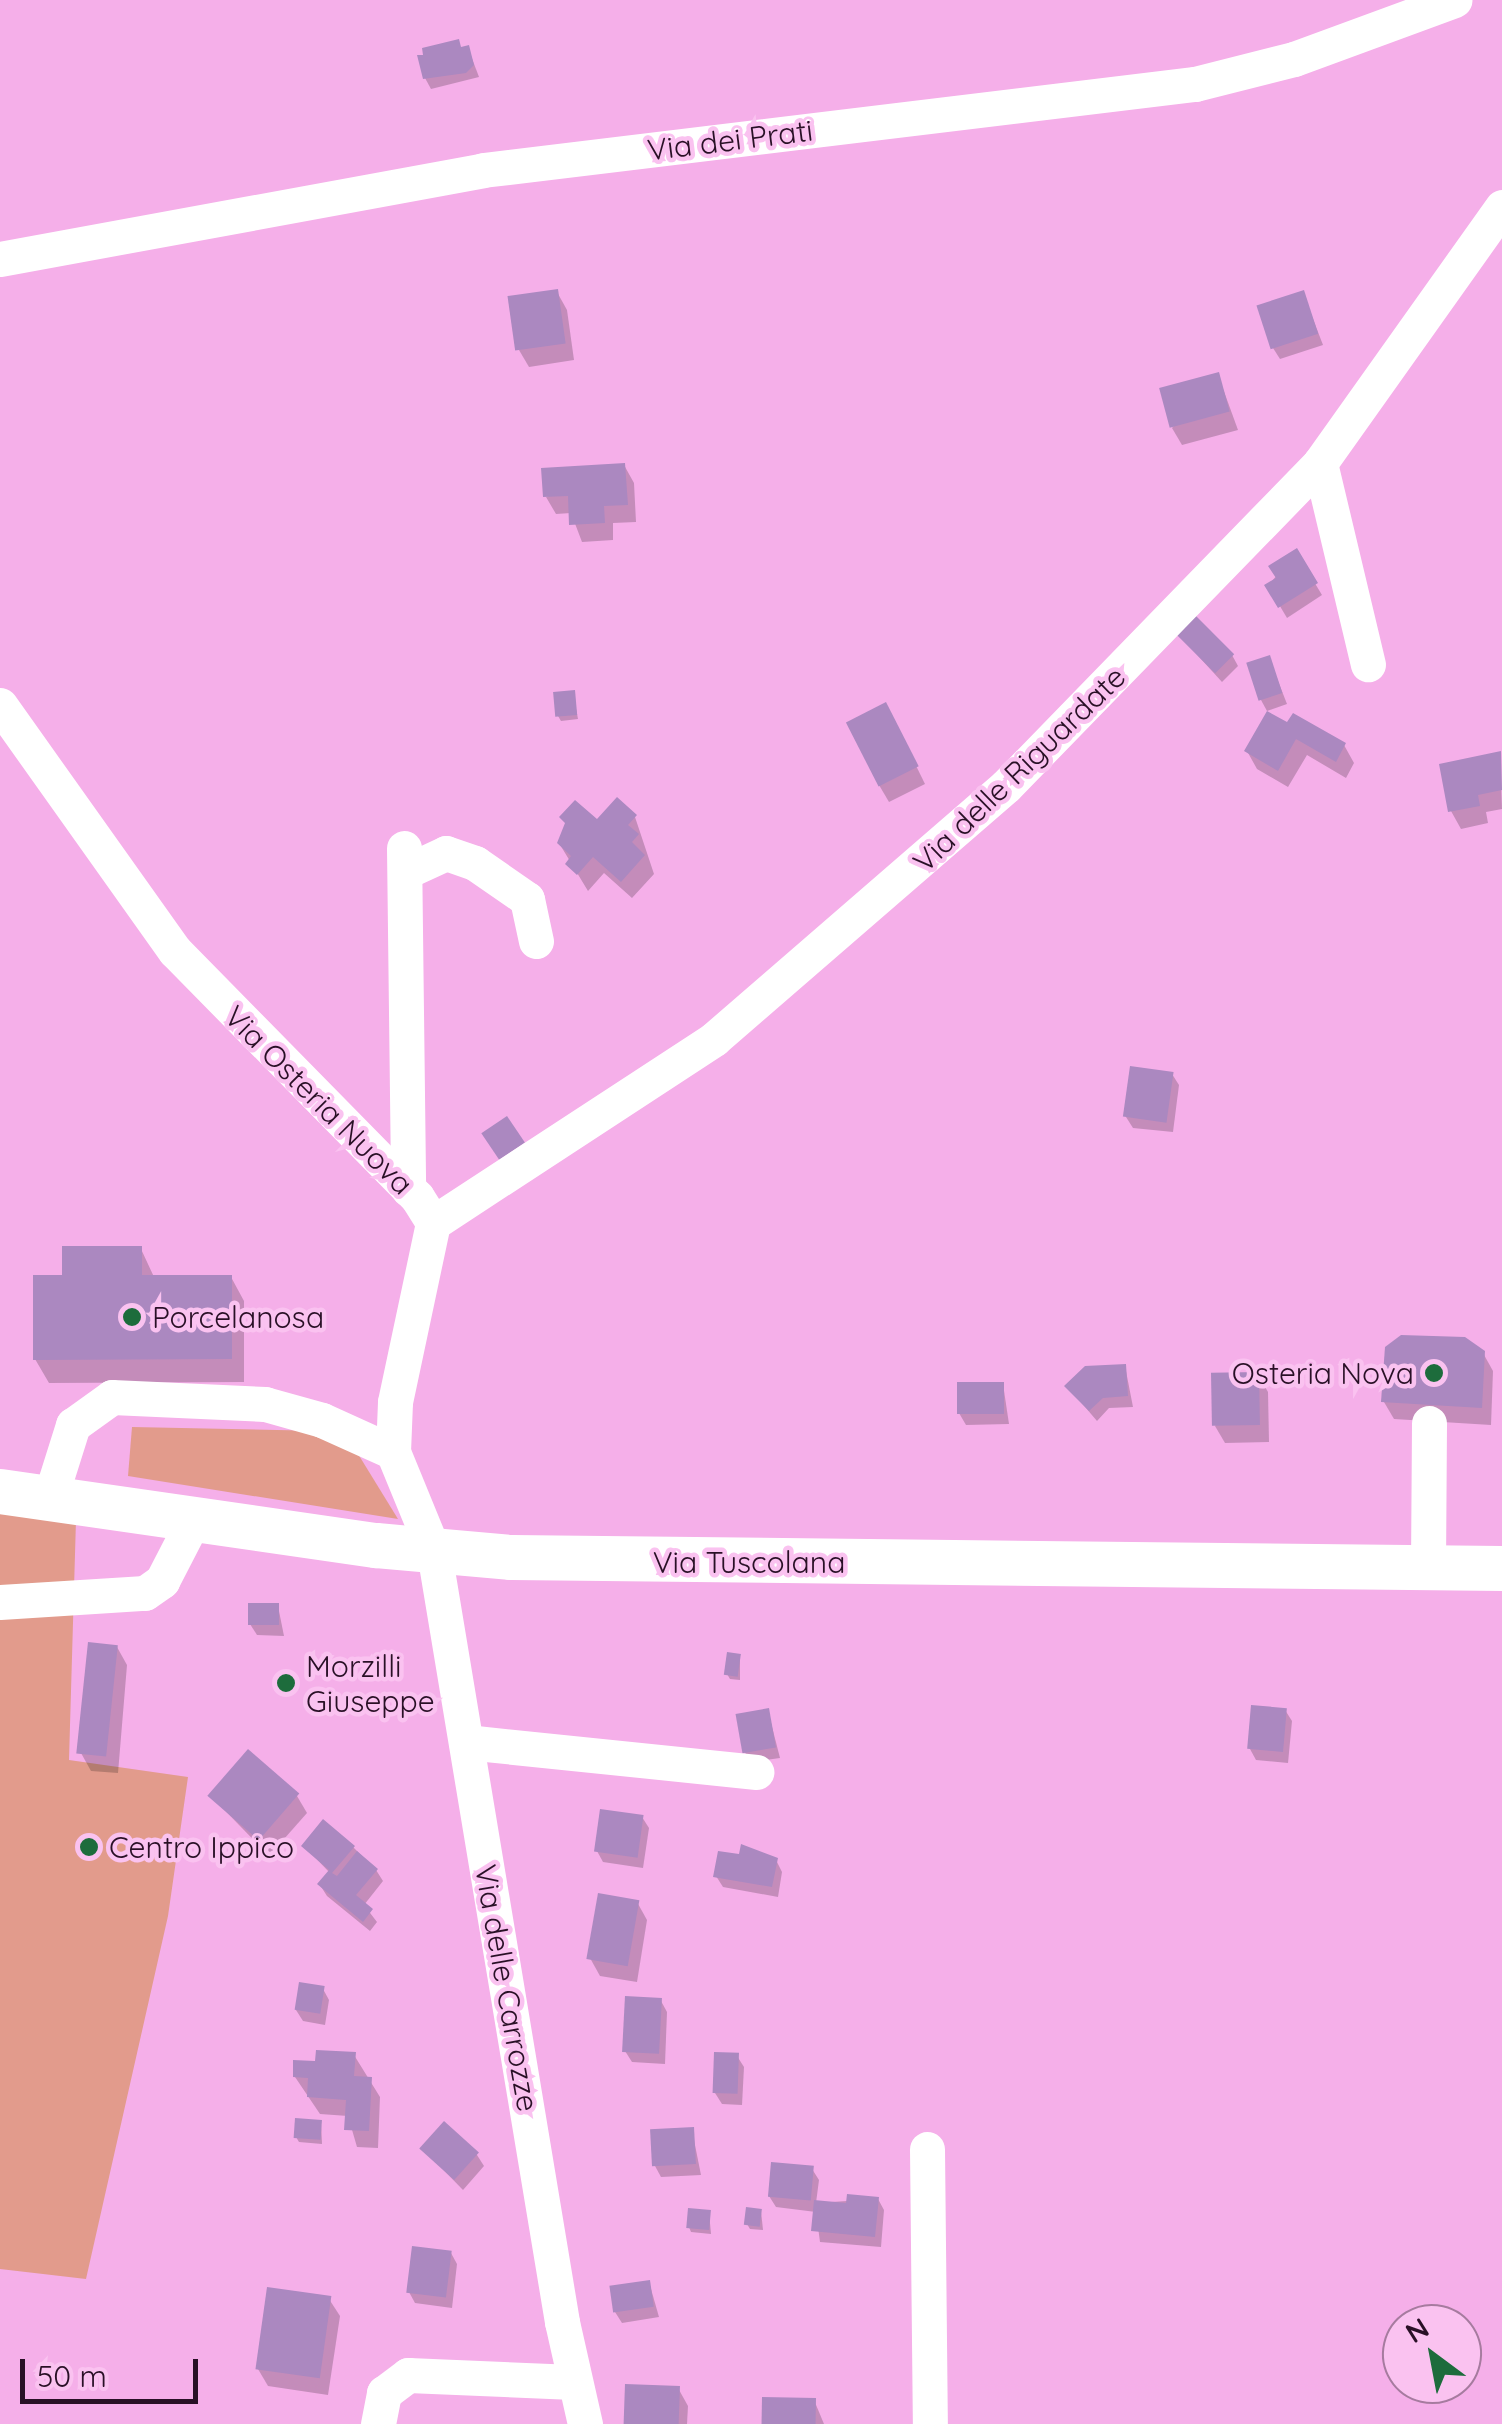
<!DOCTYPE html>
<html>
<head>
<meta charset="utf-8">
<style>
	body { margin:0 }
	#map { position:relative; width:1502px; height:2424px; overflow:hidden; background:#f5afe9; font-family:Quicksand,sans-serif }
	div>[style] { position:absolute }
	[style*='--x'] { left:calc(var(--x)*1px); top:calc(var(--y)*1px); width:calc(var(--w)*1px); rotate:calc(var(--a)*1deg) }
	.green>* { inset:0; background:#e29b8c }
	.shadow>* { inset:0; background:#0003 }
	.building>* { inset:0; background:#ab88c0; transform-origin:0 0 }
	.minor>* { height:35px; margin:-17.5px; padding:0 17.5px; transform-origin:17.5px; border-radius:17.5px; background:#fff }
	.major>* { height:45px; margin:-22.5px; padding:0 22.5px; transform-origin:22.5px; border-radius:22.5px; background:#fff }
	.dots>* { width:28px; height:28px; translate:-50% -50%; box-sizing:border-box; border:5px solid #fac2f0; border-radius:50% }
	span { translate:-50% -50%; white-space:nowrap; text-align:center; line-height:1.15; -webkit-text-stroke:9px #fac2f0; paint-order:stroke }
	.street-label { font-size:30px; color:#291026 }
	.poi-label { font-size:30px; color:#291026 }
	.left { translate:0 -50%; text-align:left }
	.right { translate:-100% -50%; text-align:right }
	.north { position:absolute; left:1382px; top:2304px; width:100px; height:100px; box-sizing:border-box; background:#fac2f0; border:2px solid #a67b9f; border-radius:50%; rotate:328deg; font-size:28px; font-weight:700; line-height:40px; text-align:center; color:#291026 }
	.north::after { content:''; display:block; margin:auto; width:35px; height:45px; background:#1d6c3c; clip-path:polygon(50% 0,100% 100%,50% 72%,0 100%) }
	.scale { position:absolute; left:20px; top:2359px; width:178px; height:45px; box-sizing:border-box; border:5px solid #291026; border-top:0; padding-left:12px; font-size:30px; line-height:35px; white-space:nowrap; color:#291026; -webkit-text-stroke:8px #fac2f0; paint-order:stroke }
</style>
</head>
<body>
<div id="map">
	<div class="green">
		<i style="clip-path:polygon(132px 1427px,323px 1431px,355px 1449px,398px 1519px,128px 1476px)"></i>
		<i style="clip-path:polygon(0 1508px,76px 1520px,69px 1760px,188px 1777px,168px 1916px,86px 2279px,0 2269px)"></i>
	</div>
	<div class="shadow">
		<i style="clip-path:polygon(468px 48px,479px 77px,431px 89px,425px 78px)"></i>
		<i style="clip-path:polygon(557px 292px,567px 310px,574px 360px,529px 367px,519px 350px)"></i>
		<i style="clip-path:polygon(1303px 293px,1323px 345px,1280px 359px,1273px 348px)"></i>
		<i style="clip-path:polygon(1218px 375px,1238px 430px,1182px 445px,1172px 428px)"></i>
		<i style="clip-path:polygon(624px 465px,634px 483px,636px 522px,613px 523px,613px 540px,582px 542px,571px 513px,556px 514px,546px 497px)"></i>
		<i style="clip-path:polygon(1296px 552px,1322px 595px,1287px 618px,1268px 586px)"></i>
		<i style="clip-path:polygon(1180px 636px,1232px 655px,1238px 666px,1222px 682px)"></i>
		<i style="clip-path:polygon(1269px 658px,1287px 704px,1267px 711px,1261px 700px)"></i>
		<i style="clip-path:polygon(573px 692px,578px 719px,561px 721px,558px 716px)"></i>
		<i style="clip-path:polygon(895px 723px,925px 784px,889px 802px,879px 785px)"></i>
		<i style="clip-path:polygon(1288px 725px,1344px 745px,1354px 763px,1346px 778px,1307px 755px,1288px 787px,1257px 769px,1247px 751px)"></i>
		<i style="clip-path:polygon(1500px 754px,1502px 809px,1486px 812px,1488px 823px,1461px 829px,1451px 811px)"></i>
		<i style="clip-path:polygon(635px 817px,654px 874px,632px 898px,604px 873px,588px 891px,559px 843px,597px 823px)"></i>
		<i style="clip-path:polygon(1172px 1074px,1179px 1085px,1173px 1132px,1133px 1128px,1126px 1117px)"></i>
		<i style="clip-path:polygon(141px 1249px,154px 1277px,231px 1277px,244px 1301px,244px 1382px,49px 1383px,35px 1359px)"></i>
		<i style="clip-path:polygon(1483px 1353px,1493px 1371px,1491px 1425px,1394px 1419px,1384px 1402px)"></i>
		<i style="clip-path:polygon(1125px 1366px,1133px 1407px,1109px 1408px,1097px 1421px,1068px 1387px)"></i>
		<i style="clip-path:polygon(1258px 1375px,1268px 1392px,1269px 1442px,1225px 1443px,1215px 1426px)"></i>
		<i style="clip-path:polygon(1003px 1384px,1009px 1424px,966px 1425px,959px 1413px)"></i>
		<i style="clip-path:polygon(278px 1606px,284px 1636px,257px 1635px,250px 1624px)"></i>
		<i style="clip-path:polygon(117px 1647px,127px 1665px,118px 1773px,91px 1771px,81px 1753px)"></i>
		<i style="clip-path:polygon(740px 1656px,740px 1680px,730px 1679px,727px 1674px)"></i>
		<i style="clip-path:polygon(1285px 1710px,1292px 1721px,1288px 1763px,1256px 1760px,1250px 1749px)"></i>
		<i style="clip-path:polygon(768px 1711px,780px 1758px,751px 1762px,744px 1751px)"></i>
		<i style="clip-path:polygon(210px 1795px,297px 1796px,307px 1813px,269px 1856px)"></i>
		<i style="clip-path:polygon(642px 1817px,649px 1828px,643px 1868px,603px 1862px,597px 1851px)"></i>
		<i style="clip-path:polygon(304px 1846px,353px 1847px,376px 1870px,383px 1881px,364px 1905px,377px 1922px,370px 1931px,327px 1896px,320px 1885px,330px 1873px)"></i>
		<i style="clip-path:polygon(776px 1860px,782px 1872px,778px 1897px,723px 1887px,716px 1876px)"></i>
		<i style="clip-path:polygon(637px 1902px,647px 1920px,637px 1982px,600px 1976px,590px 1958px)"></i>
		<i style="clip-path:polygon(323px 1989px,329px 2000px,325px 2025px,303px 2021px,296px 2010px)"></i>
		<i style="clip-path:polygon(661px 2001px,667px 2012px,665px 2064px,632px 2062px,625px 2051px)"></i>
		<i style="clip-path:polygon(354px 2055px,380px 2097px,378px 2148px,357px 2147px,348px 2116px,320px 2114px,295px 2077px)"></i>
		<i style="clip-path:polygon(737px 2056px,744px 2067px,742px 2105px,722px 2104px,715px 2093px)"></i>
		<i style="clip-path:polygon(321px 2122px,322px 2144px,299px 2142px,296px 2137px)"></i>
		<i style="clip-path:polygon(692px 2130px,701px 2175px,661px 2177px,655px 2166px)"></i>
		<i style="clip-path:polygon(423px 2149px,477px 2155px,484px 2166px,463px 2190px)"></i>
		<i style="clip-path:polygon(812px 2169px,819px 2180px,816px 2203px,878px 2199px,884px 2210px,881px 2247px,820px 2242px,816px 2212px,776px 2207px,769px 2196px)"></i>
		<i style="clip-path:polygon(761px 2211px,763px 2230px,750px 2229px,747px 2224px)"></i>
		<i style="clip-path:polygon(709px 2212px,711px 2234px,691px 2232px,689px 2227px)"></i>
		<i style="clip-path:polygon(451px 2253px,457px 2264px,452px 2308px,415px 2303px,409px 2292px)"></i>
		<i style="clip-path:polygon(649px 2282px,659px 2317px,622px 2323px,615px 2312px)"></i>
		<i style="clip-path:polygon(329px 2299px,340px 2316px,328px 2395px,268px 2386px,258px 2369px)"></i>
		<i style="clip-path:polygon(678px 2388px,688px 2406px,687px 2424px,626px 2424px)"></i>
		<i style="clip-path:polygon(814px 2400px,824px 2424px,764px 2424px)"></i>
	</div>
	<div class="building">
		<i style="clip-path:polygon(459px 39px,461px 47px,469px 45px,474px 65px,466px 73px,423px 79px,417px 55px,423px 55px,422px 48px)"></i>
		<i style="left:558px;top:289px;width:55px;height:51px;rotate:82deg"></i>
		<i style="left:1304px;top:290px;width:46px;height:50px;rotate:72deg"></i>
		<i style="left:1219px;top:372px;width:41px;height:62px;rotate:75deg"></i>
		<i style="clip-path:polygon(625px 463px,628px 505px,604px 506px,605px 523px,569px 525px,568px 496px,543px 497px,541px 468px)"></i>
		<i style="clip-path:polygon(1297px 548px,1318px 583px,1278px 608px,1264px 585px,1276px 578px,1268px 566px)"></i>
		<i style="left:1196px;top:616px;width:54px;height:27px;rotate:45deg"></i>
		<i style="left:1270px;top:655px;width:40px;height:25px;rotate:72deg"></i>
		<i style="left:575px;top:690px;width:25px;height:22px;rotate:85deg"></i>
		<i style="left:886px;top:702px;width:72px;height:45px;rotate:63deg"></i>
		<i style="clip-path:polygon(1267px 711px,1287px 722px,1293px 713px,1346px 743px,1336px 762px,1296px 739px,1278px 771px,1244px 751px)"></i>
		<i style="clip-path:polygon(1501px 751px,1502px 790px,1478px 795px,1480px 806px,1448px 812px,1439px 764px)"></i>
		<i style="clip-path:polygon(617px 797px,637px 815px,628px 825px,639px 834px,632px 842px,645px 855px,621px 882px,593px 857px,577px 875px,565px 864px,571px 856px,557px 843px,565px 823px,559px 817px,575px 800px,597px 819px)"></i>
		<i style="left:1130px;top:1066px;width:44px;height:51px;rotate:8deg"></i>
		<i style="left:507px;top:1116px;width:32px;height:31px;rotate:56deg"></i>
		<i style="clip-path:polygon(62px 1246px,142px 1246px,142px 1275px,232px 1275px,232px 1359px,33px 1360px,33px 1275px,62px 1275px)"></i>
		<i style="clip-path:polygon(1401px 1335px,1465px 1337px,1485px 1351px,1482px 1408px,1381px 1402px,1385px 1347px)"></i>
		<i style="clip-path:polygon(1126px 1364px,1128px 1396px,1103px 1398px,1089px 1411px,1064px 1386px,1085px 1366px)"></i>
		<i style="left:1259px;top:1372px;width:53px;height:48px;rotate:89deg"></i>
		<i style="left:957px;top:1382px;width:47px;height:32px"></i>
		<i style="left:248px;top:1603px;width:31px;height:22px"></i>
		<i style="left:88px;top:1642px;width:30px;height:112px;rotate:6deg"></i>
		<i style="left:727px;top:1652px;width:14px;height:23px;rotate:8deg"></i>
		<i style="left:1251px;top:1705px;width:36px;height:44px;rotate:5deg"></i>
		<i style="left:769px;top:1708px;width:40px;height:34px;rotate:80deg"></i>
		<i style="left:248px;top:1749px;width:68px;height:62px;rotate:41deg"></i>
		<i style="left:600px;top:1809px;width:44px;height:43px;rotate:8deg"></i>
		<i style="clip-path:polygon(323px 1819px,355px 1846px,332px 1873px,337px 1876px,357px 1851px,378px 1869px,356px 1895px,373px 1909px,363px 1922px,317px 1884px,329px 1870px,301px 1846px)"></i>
		<i style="clip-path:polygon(741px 1844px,778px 1858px,772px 1887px,713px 1877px,718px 1851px,739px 1854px)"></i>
		<i style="left:598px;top:1893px;width:42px;height:67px;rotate:10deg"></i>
		<i style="left:299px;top:1982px;width:26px;height:28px;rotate:9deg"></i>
		<i style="left:625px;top:1996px;width:37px;height:56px;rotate:3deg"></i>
		<i style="clip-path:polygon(316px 2050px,356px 2052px,354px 2076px,372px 2077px,369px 2131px,344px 2130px,346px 2100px,307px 2097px,308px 2078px,293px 2077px,293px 2060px,315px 2061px)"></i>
		<i style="left:714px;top:2052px;width:25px;height:41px;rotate:2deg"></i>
		<i style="left:295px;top:2118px;width:27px;height:20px;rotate:4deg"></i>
		<i style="left:444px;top:2121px;width:47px;height:37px;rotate:42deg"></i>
		<i style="left:694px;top:2127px;width:37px;height:44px;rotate:87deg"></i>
		<i style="left:771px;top:2162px;width:43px;height:35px;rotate:5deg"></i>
		<i style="clip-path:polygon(847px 2194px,879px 2197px,875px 2237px,811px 2231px,814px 2200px,846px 2203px)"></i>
		<i style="left:746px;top:2207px;width:16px;height:18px;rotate:7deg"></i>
		<i style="left:688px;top:2208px;width:23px;height:20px;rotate:5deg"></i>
		<i style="left:412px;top:2246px;width:40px;height:47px;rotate:7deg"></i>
		<i style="left:650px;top:2280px;width:27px;height:41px;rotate:82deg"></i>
		<i style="left:267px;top:2287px;width:65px;height:83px;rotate:8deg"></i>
		<i style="left:625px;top:2384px;width:55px;height:40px;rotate:2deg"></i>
		<i style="left:762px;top:2397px;width:54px;height:27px;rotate:1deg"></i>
	</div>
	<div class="minor">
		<i style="--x:0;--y:259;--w:491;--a:-10.4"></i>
		<i style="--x:483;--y:170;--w:717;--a:-6.89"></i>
		<i style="--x:1195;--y:84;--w:102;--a:-14.2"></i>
		<i style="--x:1294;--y:59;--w:171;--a:-20.2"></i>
		<i style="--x:1320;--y:463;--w:207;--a:76.6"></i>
		<i style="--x:0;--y:705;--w:302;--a:54.6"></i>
		<i style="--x:175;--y:951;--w:345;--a:45.5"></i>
		<i style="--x:417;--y:1197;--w:31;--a:58"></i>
		<i style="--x:433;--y:1223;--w:183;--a:102"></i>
		<i style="--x:395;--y:1402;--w:50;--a:92.3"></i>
		<i style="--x:393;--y:1452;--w:108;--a:67.7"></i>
		<i style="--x:434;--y:1552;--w:781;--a:80.56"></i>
		<i style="--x:562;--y:2322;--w:105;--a:77.3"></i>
		<i style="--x:404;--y:848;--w:341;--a:89.3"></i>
		<i style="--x:405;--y:872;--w:45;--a:-24.9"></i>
		<i style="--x:446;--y:853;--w:31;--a:19"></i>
		<i style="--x:475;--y:863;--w:63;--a:34.7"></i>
		<i style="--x:527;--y:899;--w:43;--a:77.9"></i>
		<i style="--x:433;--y:1223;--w:336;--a:-33.2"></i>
		<i style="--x:714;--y:1039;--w:386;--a:-40.9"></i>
		<i style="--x:1006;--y:786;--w:450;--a:-45.8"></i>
		<i style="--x:1320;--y:463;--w:314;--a:-54.6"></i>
		<i style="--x:50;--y:1498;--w:77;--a:-72.5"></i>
		<i style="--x:73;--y:1425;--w:48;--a:-35.7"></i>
		<i style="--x:112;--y:1397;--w:153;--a:2.6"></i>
		<i style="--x:265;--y:1404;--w:59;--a:15.7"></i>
		<i style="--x:322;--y:1420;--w:78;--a:24.3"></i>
		<i style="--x:1428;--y:1567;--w:144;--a:-89.6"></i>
		<i style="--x:0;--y:1602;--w:145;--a:-3.6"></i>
		<i style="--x:145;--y:1593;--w:21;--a:-35"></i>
		<i style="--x:162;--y:1581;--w:70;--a:-62.7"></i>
		<i style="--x:466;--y:1742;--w:292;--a:5.9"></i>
		<i style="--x:927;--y:2149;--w:275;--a:89.4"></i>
		<i style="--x:378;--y:2424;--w:32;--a:-79"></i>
		<i style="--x:384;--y:2393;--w:30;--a:-37"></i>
		<i style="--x:408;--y:2375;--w:166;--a:2.4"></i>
	</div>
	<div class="major">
		<i style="--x:0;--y:1491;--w:380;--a:8.2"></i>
		<i style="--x:376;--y:1545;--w:136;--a:5.1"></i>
		<i style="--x:511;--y:1557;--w:991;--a:0.64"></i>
	</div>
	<div class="dots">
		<i style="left:132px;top:1317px;background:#1d6c3c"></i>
		<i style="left:1434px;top:1373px;background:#1d6c3c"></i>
		<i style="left:286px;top:1683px;background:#1d6c3c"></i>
		<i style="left:89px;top:1847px;background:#1d6c3c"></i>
	</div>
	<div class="street-label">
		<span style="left:730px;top:140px;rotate:-7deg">Via dei Prati</span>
		<span style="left:1019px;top:769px;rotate:-44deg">Via delle Riguardate</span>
		<span style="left:319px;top:1100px;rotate:45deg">Via Osteria Nuova</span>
		<span style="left:749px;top:1562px">Via Tuscolana</span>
		<span style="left:507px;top:1988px;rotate:80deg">Via delle Carrozze</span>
	</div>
	<div class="poi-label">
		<span class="left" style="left:152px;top:1317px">Porcelanosa</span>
		<span class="right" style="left:1414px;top:1373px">Osteria Nova</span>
		<span class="left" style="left:306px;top:1683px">Morzilli<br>Giuseppe</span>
		<span class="left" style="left:109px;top:1847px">Centro Ippico</span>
	</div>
	<div class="north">N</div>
	<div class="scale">50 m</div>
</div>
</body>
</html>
